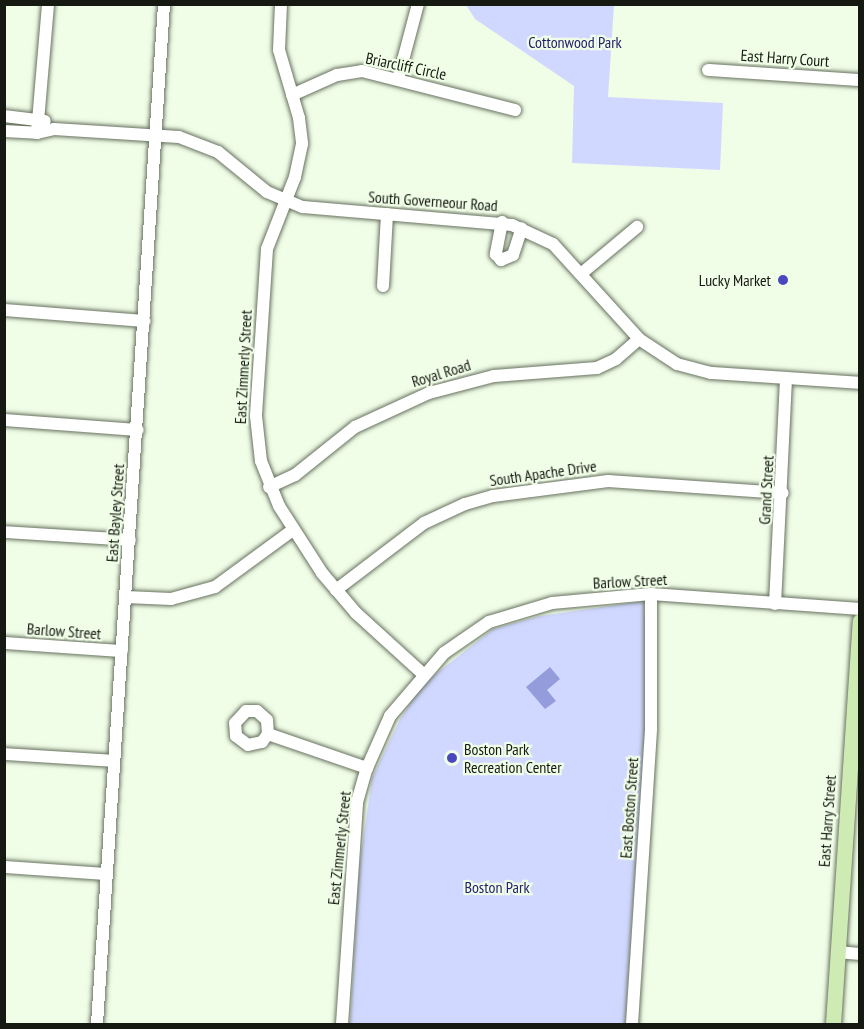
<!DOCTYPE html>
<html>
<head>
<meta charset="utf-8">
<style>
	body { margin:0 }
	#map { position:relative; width:864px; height:1029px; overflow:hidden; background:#f0fde7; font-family:"PT Sans Narrow",sans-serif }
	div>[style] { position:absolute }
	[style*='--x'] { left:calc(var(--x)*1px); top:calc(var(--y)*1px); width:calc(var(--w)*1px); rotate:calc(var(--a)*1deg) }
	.green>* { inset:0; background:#d1d8ff }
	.water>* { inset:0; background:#949cdb }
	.roads { filter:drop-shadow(0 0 2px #67725f) drop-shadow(0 0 2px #67725f) }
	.minor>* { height:12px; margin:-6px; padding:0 6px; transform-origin:6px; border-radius:6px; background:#fff }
	.major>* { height:15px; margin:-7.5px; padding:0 7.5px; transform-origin:7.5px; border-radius:7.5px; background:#cdebb3 }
	.dots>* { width:16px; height:16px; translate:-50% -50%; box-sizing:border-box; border:3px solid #f0fde7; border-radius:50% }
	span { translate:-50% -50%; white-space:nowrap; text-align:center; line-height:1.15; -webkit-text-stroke:4.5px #f0fde7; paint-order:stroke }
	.park-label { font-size:16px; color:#24216a }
	.street-label { font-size:16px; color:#151912 }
	.poi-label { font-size:16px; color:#151912 }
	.right { translate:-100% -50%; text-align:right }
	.left { translate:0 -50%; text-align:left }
	.frame { position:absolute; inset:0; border:6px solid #151912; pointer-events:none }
</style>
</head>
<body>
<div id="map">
	<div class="green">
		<i style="clip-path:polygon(466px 5px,614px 5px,608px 97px,723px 103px,720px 170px,572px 163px,574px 86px,475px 19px)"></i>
		<i style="clip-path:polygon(644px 601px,648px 684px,625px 1024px,350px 1024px,359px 868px,372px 778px,400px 719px,423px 684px,493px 629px,540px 616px)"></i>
	</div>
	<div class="water">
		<i style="clip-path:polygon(550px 667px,560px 679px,547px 690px,556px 701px,545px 709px,526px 687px)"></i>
	</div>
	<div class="roads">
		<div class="minor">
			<i style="--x:281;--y:4;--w:46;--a:92.5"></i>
			<i style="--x:279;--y:50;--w:71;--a:73.6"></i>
			<i style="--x:299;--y:118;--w:26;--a:83"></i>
			<i style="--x:302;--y:144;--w:34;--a:102"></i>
			<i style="--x:295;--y:177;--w:77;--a:111.3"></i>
			<i style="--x:267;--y:249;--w:167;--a:93.8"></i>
			<i style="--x:256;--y:416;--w:45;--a:83.7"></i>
			<i style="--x:261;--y:461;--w:48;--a:68.2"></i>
			<i style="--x:279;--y:506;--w:80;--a:57.3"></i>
			<i style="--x:322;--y:573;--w:52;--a:49.6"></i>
			<i style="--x:356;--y:613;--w:91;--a:42.3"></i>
			<i style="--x:708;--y:70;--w:152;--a:3.8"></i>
			<i style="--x:398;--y:79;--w:78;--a:-75.1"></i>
			<i style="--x:292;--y:95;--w:49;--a:-24"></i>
			<i style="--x:337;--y:75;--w:25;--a:-9"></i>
			<i style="--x:362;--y:71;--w:158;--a:14.3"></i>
			<i style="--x:4;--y:116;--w:41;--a:7"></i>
			<i style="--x:4;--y:131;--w:33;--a:3"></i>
			<i style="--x:37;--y:133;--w:17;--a:-13"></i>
			<i style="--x:54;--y:129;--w:125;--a:3.7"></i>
			<i style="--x:179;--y:137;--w:42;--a:21"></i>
			<i style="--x:218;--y:152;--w:63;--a:39.2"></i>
			<i style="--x:267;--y:192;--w:39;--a:23"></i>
			<i style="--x:303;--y:207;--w:210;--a:4.9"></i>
			<i style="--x:512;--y:225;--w:45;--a:24.9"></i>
			<i style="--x:553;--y:244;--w:128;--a:47.8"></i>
			<i style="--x:639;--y:339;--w:45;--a:33.3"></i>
			<i style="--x:677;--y:364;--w:35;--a:15"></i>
			<i style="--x:711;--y:373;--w:149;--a:3.8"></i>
			<i style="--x:37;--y:133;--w:129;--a:-85.1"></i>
			<i style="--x:502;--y:222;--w:33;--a:101"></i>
			<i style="--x:496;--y:254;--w:8;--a:50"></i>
			<i style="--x:501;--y:260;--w:13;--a:-23"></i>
			<i style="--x:513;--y:255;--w:28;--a:-72"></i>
			<i style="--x:582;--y:273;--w:72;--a:-39.9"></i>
			<i style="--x:383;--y:286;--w:72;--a:-86.8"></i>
			<i style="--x:4;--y:310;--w:141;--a:4.5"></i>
			<i style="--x:4;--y:420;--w:134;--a:4.3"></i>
			<i style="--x:269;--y:487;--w:29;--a:-25"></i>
			<i style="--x:295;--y:475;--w:77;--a:-38.7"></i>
			<i style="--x:355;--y:427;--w:81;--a:-24.7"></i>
			<i style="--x:429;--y:393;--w:67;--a:-14.7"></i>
			<i style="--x:494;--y:376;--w:103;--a:-4.4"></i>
			<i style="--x:597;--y:368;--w:21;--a:-25"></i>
			<i style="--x:616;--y:359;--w:30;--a:-41"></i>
			<i style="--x:4;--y:532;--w:126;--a:3.6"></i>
			<i style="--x:336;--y:590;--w:111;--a:-37.3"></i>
			<i style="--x:424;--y:523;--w:45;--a:-24.9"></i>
			<i style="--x:465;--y:504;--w:29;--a:-16"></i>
			<i style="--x:493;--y:496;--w:116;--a:-7.4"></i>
			<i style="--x:608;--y:481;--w:175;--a:3.9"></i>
			<i style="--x:126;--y:597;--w:45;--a:2.5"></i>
			<i style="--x:171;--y:599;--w:46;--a:-15.3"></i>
			<i style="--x:215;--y:587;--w:97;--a:-36.2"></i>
			<i style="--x:775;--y:604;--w:226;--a:-87.2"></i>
			<i style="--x:4;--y:643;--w:118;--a:3.9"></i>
			<i style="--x:268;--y:734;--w:10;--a:127"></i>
			<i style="--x:262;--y:742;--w:14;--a:168"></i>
			<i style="--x:248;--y:745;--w:15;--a:-143"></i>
			<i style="--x:236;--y:736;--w:13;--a:-94"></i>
			<i style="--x:235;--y:723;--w:16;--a:-47"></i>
			<i style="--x:246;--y:711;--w:11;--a:0"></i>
			<i style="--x:257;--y:711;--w:13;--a:42"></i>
			<i style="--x:267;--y:720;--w:14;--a:86"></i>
			<i style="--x:268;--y:734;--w:105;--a:19"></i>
			<i style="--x:4;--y:754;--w:110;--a:3.6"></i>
			<i style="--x:4;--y:867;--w:103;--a:3.9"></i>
			<i style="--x:837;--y:952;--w:23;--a:5"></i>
			<i style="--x:97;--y:1024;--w:1022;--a:-86.24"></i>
			<i style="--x:342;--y:1024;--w:223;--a:-86.1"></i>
			<i style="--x:357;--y:802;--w:35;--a:-74"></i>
			<i style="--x:367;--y:768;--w:57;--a:-66.1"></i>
			<i style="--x:390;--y:716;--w:83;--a:-49.4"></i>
			<i style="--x:444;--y:653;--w:55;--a:-34.6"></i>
			<i style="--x:489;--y:622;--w:66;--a:-16.8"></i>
			<i style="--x:552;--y:603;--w:99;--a:-5.2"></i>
			<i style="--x:651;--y:594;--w:210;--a:4.1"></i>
			<i style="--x:632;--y:1024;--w:297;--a:-86.3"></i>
			<i style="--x:651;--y:728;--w:134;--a:-90"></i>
		</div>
		<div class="major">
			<i style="--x:833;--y:1024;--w:404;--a:-86.2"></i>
		</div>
	</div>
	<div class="dots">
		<i style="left:783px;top:280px;background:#4a48be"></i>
		<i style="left:452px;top:758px;background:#4a48be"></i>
	</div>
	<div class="park-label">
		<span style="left:575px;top:42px">Cottonwood Park</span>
		<span style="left:497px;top:887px">Boston Park</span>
	</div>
	<div class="street-label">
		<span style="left:785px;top:58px;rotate:4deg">East Harry Court</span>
		<span style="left:406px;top:66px;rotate:12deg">Briarcliff Circle</span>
		<span style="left:433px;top:201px;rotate:4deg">South Governeour Road</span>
		<span style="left:243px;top:367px;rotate:-87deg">East Zimmerly Street</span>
		<span style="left:441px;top:373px;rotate:-17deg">Royal Road</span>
		<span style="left:543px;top:473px;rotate:-8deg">South Apache Drive</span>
		<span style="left:766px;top:490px;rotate:-87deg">Grand Street</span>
		<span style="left:115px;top:513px;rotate:-86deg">East Bayley Street</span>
		<span style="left:630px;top:581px;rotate:-3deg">Barlow Street</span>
		<span style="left:64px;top:631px;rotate:4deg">Barlow Street</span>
		<span style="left:629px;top:808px;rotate:-86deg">East Boston Street</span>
		<span style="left:827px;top:821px;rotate:-86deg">East Harry Street</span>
		<span style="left:339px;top:848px;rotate:-84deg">East Zimmerly Street</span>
	</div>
	<div class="poi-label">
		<span class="right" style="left:771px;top:280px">Lucky Market</span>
		<span class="left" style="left:464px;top:758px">Boston Park<br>Recreation Center</span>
	</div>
	<div class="frame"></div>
</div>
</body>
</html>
